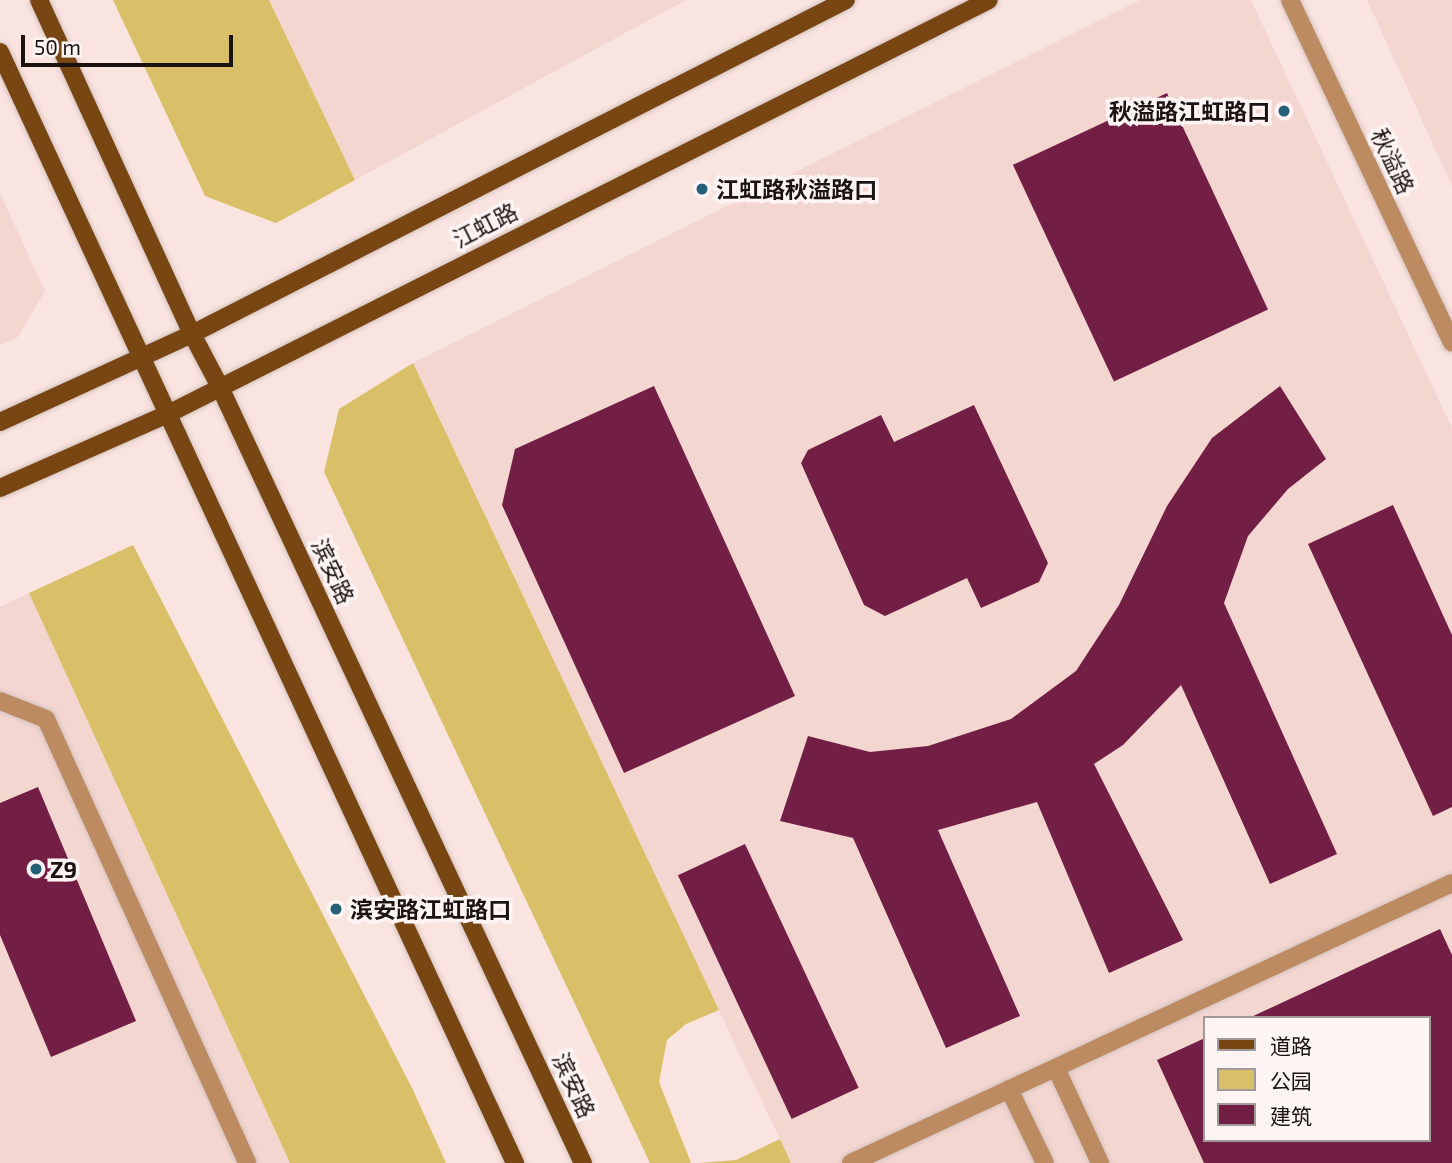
<!DOCTYPE html>
<html>
<head>
<meta charset="utf-8">
<style>
	body { margin:0 }
	#map { position:relative; width:1452px; height:1163px; overflow:hidden; background:#f9e4e0; font-family:"Exo 2","Noto Sans SC",sans-serif }
	div>[style] { position:absolute }
	[style*='--x'] { left:calc(var(--x)*1px); top:calc(var(--y)*1px); width:calc(var(--w)*1px); rotate:calc(var(--a)*1deg) }
	.built>* { inset:0; background:#f4d6d1 }
	.green>* { inset:0; background:#d9bf68 }
	.building>* { inset:0; background:#721e45; transform-origin:0 0 }
	.roads { filter:drop-shadow(0 0 2px #d5c3bf) drop-shadow(0 0 2px #d5c3bf) }
	.minor>* { height:18px; margin:-9px; padding:0 9px; transform-origin:9px; border-radius:9px; background:#bc8b62 }
	.major>* { height:18px; margin:-9px; padding:0 9px; transform-origin:9px; border-radius:9px; background:#784613 }
	.dots>* { width:19px; height:19px; translate:-50% -50%; box-sizing:border-box; border:4px solid #fdf4f3; border-radius:50% }
	span { translate:-50% -50%; white-space:nowrap; text-align:center; line-height:1.15; -webkit-text-stroke:7px #fdf4f3; paint-order:stroke }
	.poi-label { font-size:23px; color:#1a1312; font-weight:700 }
	.right { translate:-100% -50%; text-align:right }
	.left { translate:0 -50%; text-align:left }
	.street-label { font-size:23px; color:#1a1312 }
	.legend { position:absolute; left:1203px; top:1016px; width:228px; height:126px; box-sizing:border-box; background:#fdf4f3; border:2px solid #a29a99; margin:0; padding:9px 12px; list-style:none; font-size:21px; color:#1a1312 }
	.legend li { display:flex; align-items:center; gap:14px; height:35px }
	.legend b { width:35px; border:2px solid #a29a99 }
	.scale { position:absolute; left:21px; top:35px; width:212px; height:32px; box-sizing:border-box; border:4px solid #1a1312; border-top:0; padding-left:9px; font-size:21px; line-height:24px; white-space:nowrap; color:#1a1312; -webkit-text-stroke:5px #fdf4f3; paint-order:stroke }
</style>
</head>
<body>
<div id="map">
	<div class="built">
		<i style="clip-path:polygon(269px 0,686px 0,355px 180px)"></i>
		<i style="clip-path:polygon(evenodd,1140px 0,1251px 0,1452px 428px,1452px 1163px,791px 1163px,413px 363px,1140px 0,1205px 1018px,1429px 1018px,1429px 1140px,1205px 1140px,1205px 1018px)"></i>
		<i style="clip-path:polygon(1367px 0,1452px 0,1452px 186px)"></i>
		<i style="clip-path:polygon(0 193px,45px 291px,18px 337px,0 345px)"></i>
		<i style="clip-path:polygon(29px 593px,290px 1163px,0 1163px,0 607px)"></i>
	</div>
	<div class="green">
		<i style="clip-path:polygon(113px 0,269px 0,355px 180px,276px 223px,205px 196px)"></i>
		<i style="clip-path:polygon(413px 363px,719px 1010px,686px 1024px,667px 1040px,659px 1082px,691px 1163px,650px 1163px,324px 472px,339px 409px)"></i>
		<i style="clip-path:polygon(133px 545px,413px 1090px,446px 1163px,290px 1163px,29px 593px)"></i>
		<i style="clip-path:polygon(780px 1139px,791px 1163px,698px 1163px,736px 1160px)"></i>
	</div>
	<div class="building">
		<i style="left:1167px;top:93px;width:239px;height:170px;rotate:65deg"></i>
		<i style="clip-path:polygon(654px 386px,795px 696px,624px 773px,502px 505px,515px 449px)"></i>
		<i style="clip-path:polygon(1280px 386px,1326px 459px,1288px 489px,1248px 536px,1224px 603px,1337px 854px,1270px 884px,1181px 685px,1123px 745px,1094px 764px,1183px 940px,1109px 973px,1037px 802px,938px 830px,1020px 1016px,946px 1048px,853px 838px,780px 821px,808px 736px,870px 752px,928px 746px,1011px 719px,1076px 671px,1119px 605px,1167px 506px,1212px 438px)"></i>
		<i style="clip-path:polygon(974px 405px,1048px 563px,1039px 582px,981px 608px,967px 578px,885px 616px,864px 605px,801px 463px,808px 450px,881px 415px,894px 442px)"></i>
		<i style="clip-path:polygon(1393px 505px,1452px 635px,1452px 807px,1433px 816px,1308px 544px)"></i>
		<i style="clip-path:polygon(38px 787px,136px 1021px,51px 1057px,0 935px,0 803px)"></i>
		<i style="left:745px;top:844px;width:269px;height:74px;rotate:65deg"></i>
		<i style="clip-path:polygon(1440px 929px,1452px 955px,1452px 1163px,1204px 1163px,1157px 1060px,1205px 1038px,1205px 1140px,1429px 1140px,1429px 1018px,1249px 1018px)"></i>
	</div>
	<div class="roads">
		<div class="minor">
			<i style="--x:1290;--y:0;--w:379;--a:64.7"></i>
			<i style="--x:0;--y:701;--w:49;--a:21.4"></i>
			<i style="--x:46;--y:719;--w:487;--a:65.6"></i>
			<i style="--x:1056;--y:1068;--w:105;--a:65.1"></i>
			<i style="--x:1009;--y:1089;--w:82;--a:64.1"></i>
			<i style="--x:851;--y:1163;--w:663;--a:-24.98"></i>
		</div>
		<div class="major">
			<i style="--x:39;--y:0;--w:367;--a:65.4"></i>
			<i style="--x:192;--y:334;--w:58;--a:62.1"></i>
			<i style="--x:219;--y:385;--w:859;--a:64.93"></i>
			<i style="--x:0;--y:52;--w:1225;--a:65.13"></i>
			<i style="--x:0;--y:422;--w:211;--a:-24.6"></i>
			<i style="--x:192;--y:334;--w:734;--a:-27.05"></i>
			<i style="--x:0;--y:488;--w:184;--a:-23.8"></i>
			<i style="--x:168;--y:414;--w:919;--a:-26.76"></i>
		</div>
	</div>
	<div class="dots">
		<i style="left:1284px;top:111px;background:#246178"></i>
		<i style="left:702px;top:189px;background:#246178"></i>
		<i style="left:36px;top:869px;background:#246178"></i>
		<i style="left:336px;top:909px;background:#246178"></i>
	</div>
	<div class="poi-label">
		<span class="right" style="left:1270px;top:111px">秋溢路江虹路口</span>
		<span class="left" style="left:716px;top:189px">江虹路秋溢路口</span>
		<span class="left" style="left:50px;top:869px">Z9</span>
		<span class="left" style="left:350px;top:909px">滨安路江虹路口</span>
	</div>
	<div class="street-label">
		<span style="left:1393px;top:161px;rotate:65deg">秋溢路</span>
		<span style="left:485px;top:225px;rotate:-27deg">江虹路</span>
		<span style="left:333px;top:571px;rotate:65deg">滨安路</span>
		<span style="left:574px;top:1085px;rotate:65deg">滨安路</span>
	</div>
	<ul class="legend">
	<li><b style="height:9px;background:#784613"></b>道路</li>
	<li><b style="height:19px;background:#d9bf68"></b>公园</li>
	<li><b style="height:19px;background:#721e45"></b>建筑</li>
	</ul>
	<div class="scale">50 m</div>
</div>
</body>
</html>
